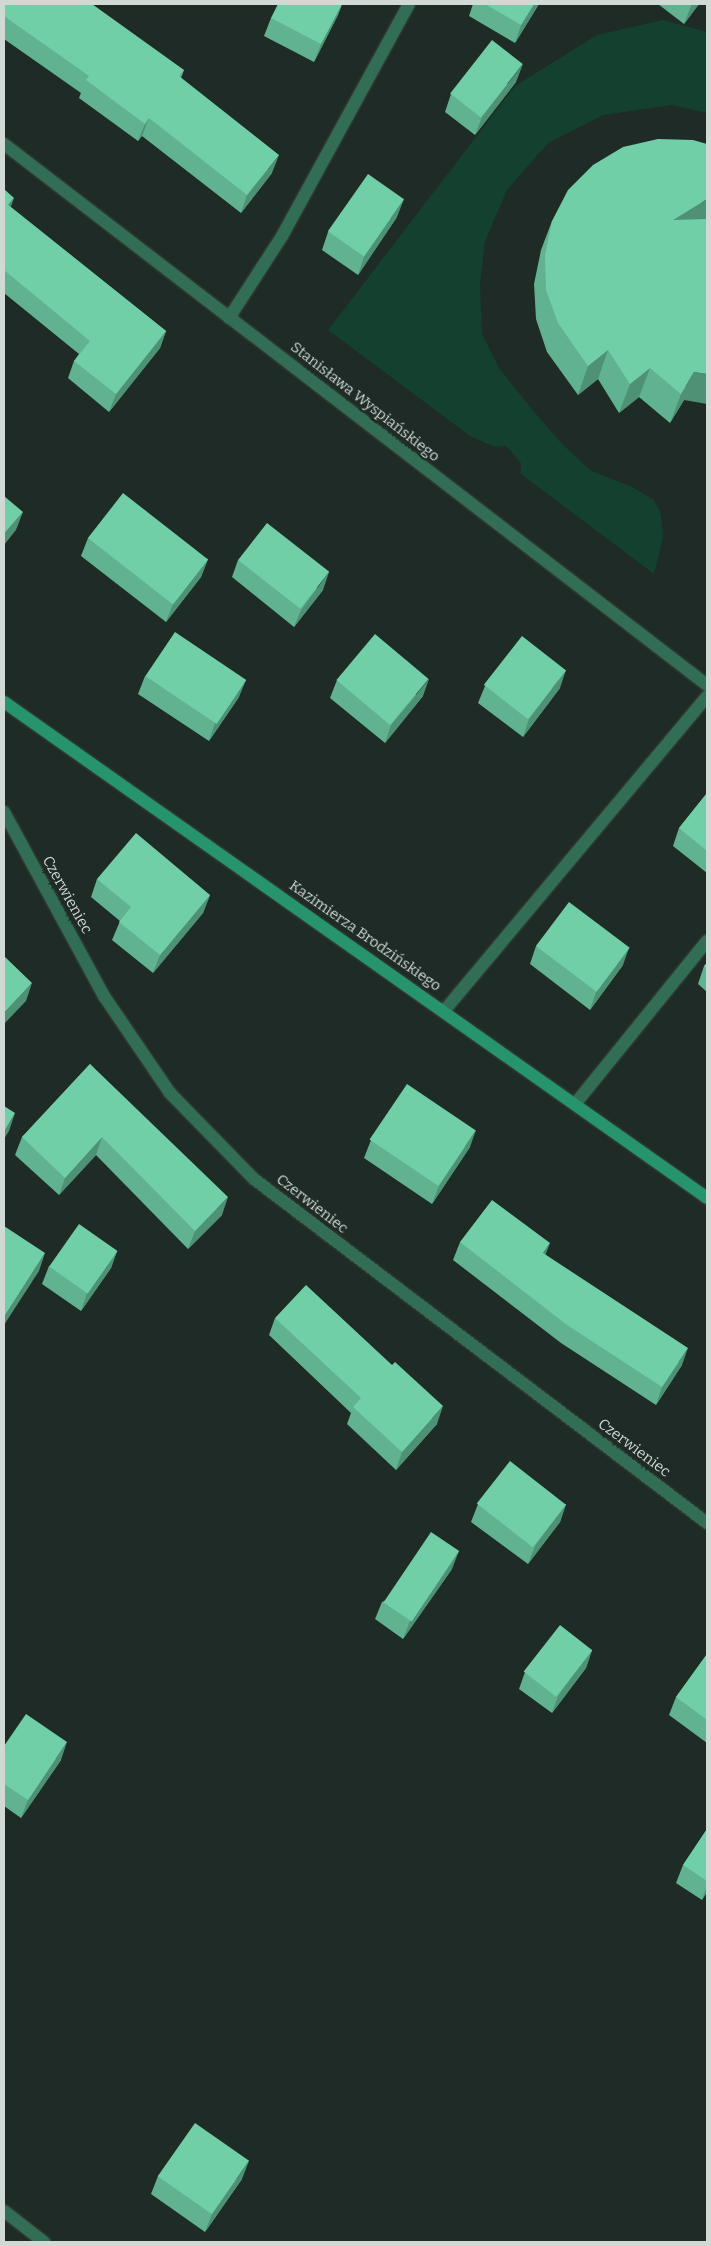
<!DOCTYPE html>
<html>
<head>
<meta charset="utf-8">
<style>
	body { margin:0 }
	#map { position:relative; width:711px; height:2246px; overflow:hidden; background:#1f2b26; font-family:Bitter,serif }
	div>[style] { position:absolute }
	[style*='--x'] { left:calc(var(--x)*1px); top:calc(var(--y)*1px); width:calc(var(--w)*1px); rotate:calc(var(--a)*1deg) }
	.green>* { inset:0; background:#13402f }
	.roads { filter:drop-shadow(0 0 1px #3b4742) drop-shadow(0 0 1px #3b4742) }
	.lane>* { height:12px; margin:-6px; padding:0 6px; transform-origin:6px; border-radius:6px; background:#316e55 }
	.street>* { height:12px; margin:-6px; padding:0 6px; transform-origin:6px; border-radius:6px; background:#316e55 }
	.secondary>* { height:12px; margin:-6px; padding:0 6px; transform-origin:6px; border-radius:6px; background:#26956e }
	.wall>* { inset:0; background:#60b290 }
	.shaded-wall>* { inset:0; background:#4e9175 }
	.building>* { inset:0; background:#70cfa7; transform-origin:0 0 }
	span { translate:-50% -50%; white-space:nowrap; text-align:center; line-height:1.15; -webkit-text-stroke:5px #1f2b26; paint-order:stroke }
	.street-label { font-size:15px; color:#d1d9d5 }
	.frame { position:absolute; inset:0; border:5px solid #d1d9d5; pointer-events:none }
</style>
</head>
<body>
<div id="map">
	<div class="green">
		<i style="clip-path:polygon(663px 20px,707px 32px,707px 113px,672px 105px,603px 115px,548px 143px,507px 190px,485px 241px,480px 283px,482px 334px,499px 368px,530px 407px,563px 445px,590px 470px,632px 487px,654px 500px,661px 514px,663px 537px,654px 574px,521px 474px,521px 463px,506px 446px,495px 447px,470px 436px,328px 330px,515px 86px,597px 35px)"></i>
	</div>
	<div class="roads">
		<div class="lane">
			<i style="--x:575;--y:1104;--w:210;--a:-51"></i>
		</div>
		<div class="street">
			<i style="--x:4;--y:144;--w:887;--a:37.58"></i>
			<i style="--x:229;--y:318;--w:98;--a:-57.1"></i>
			<i style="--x:282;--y:236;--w:264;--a:-61.3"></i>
			<i style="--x:4;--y:812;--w:209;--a:61.5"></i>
			<i style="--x:104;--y:996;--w:117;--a:55.8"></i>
			<i style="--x:170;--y:1093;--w:120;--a:45.7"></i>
			<i style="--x:254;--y:1179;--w:569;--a:37.21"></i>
			<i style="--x:444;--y:1011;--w:410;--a:-50.1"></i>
			<i style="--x:4;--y:2211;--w:51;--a:37.8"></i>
		</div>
		<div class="secondary">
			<i style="--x:4;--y:702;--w:860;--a:35.2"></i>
		</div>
	</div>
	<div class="wall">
		<i style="clip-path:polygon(4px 4px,184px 70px,181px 78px,272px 173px,241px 213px,142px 136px,138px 141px,79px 98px,81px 93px,4px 39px)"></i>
		<i style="clip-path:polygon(342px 4px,338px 15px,314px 62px,264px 36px,271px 18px)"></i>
		<i style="clip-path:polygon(473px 4px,539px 4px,515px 43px,469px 16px)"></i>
		<i style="clip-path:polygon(658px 4px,699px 4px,684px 24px)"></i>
		<i style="clip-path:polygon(516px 82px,475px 135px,445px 112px,451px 94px)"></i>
		<i style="clip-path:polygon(707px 144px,684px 400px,670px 423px,639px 397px,619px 413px,598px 379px,578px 395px,547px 352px,536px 319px,534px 284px,541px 250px,552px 221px)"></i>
		<i style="clip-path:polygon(4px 189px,11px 207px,166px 331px,160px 348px,109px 412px,68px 378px,74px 361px,79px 354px,4px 293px)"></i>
		<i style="clip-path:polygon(397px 217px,358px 275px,322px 250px,328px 232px)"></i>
		<i style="clip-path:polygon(88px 538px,208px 559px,201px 577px,166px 622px,81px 556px)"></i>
		<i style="clip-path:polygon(238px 560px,323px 590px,294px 627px,232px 577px)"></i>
		<i style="clip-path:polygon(145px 676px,239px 697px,209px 741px,138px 694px)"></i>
		<i style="clip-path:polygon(337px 680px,423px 696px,385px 743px,330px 698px)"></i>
		<i style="clip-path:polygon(485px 686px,560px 688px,523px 737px,478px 703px)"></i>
		<i style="clip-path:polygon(707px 793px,707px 873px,673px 846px,679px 828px)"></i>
		<i style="clip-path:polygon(97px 879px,210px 895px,203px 913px,153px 973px,112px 940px,120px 921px,91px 897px)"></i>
		<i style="clip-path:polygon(536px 946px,623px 965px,590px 1010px,530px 964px)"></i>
		<i style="clip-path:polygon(707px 963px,707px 992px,698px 984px,704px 966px)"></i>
		<i style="clip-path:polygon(90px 1064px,222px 1215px,188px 1249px,96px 1155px,59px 1195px,15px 1155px,22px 1137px)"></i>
		<i style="clip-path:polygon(371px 1140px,470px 1147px,432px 1204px,364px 1158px)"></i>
		<i style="clip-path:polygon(460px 1242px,546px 1255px,682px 1365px,656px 1405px,561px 1343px,453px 1260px)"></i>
		<i style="clip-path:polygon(117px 1251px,111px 1268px,81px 1311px,42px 1284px,49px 1266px)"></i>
		<i style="clip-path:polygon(275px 1318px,392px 1365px,437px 1424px,396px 1470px,347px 1424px,351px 1413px,269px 1335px)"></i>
		<i style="clip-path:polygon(478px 1504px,566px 1504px,560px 1522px,528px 1564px,471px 1522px)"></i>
		<i style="clip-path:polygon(452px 1569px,403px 1639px,375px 1619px,382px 1602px)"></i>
		<i style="clip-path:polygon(592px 1650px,586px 1668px,552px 1713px,519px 1689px,525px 1672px)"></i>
		<i style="clip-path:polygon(707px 1654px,707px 1743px,669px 1715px,676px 1697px)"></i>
		<i style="clip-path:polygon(4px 1746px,61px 1760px,21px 1818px,4px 1806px)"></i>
		<i style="clip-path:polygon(707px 1829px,707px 1892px,702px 1900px,676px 1883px,683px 1865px)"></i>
		<i style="clip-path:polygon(158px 2176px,242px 2179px,205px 2232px,151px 2194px)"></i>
	</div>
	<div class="shaded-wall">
		<i style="clip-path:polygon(342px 4px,338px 15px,314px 62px,321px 44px)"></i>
		<i style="clip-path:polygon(534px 4px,539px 4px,515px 43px,521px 25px)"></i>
		<i style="clip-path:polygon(692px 4px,699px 4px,684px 24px,691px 6px)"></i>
		<i style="clip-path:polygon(523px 64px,516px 82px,475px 135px,482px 117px)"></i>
		<i style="clip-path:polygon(149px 118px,142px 136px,138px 141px,145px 124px)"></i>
		<i style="clip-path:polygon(279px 155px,272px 173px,241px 213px,247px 195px)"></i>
		<i style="clip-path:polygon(14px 198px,8px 215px,8px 205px)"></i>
		<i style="clip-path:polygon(404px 199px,397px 217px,358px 275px,364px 257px)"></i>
		<i style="clip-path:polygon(707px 199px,707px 221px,673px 220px)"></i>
		<i style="clip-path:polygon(166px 331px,160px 348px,109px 412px,116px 394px)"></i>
		<i style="clip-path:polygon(608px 350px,598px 379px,578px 395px,588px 366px)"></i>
		<i style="clip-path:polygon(650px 368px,639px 397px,619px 413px,630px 384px)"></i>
		<i style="clip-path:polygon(694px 372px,707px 374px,707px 404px,684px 400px,670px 423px,681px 394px)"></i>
		<i style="clip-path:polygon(23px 512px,16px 530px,4px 545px,4px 534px)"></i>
		<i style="clip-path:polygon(208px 559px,201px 577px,166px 622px,173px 604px)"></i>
		<i style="clip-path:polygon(329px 572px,323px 590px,294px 627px,301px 610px)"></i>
		<i style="clip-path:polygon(566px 670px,560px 688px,523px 737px,529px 719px)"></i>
		<i style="clip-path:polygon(429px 679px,423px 696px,385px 743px,391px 725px)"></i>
		<i style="clip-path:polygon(246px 680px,239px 697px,209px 741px,215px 723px)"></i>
		<i style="clip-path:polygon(210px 895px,203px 913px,153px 973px,160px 955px)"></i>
		<i style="clip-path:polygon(629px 948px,623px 965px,590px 1010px,596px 992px)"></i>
		<i style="clip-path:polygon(32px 983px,26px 1001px,4px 1024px,4px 1013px)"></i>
		<i style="clip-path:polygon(15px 1113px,9px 1131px,4px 1139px,4px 1132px)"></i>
		<i style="clip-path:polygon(476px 1130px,470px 1147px,432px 1204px,439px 1186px)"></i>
		<i style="clip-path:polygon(102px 1137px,96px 1155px,59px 1195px,65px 1178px)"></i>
		<i style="clip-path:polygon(228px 1197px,222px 1215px,188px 1249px,195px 1231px)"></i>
		<i style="clip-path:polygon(550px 1243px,543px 1261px,543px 1253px)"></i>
		<i style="clip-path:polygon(117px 1251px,111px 1268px,81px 1311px,87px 1293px)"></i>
		<i style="clip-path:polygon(45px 1253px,39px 1271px,4px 1325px,4px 1317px)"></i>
		<i style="clip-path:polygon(688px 1348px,682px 1365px,656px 1405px,662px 1387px)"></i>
		<i style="clip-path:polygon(443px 1406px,437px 1424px,396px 1470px,402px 1452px)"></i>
		<i style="clip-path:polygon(566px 1504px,560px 1522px,528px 1564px,535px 1546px)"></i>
		<i style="clip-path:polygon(459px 1551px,452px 1569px,403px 1639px,410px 1621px)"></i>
		<i style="clip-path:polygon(592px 1650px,586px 1668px,552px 1713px,558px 1696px)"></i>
		<i style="clip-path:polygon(67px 1742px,61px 1760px,21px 1818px,28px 1800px)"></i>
		<i style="clip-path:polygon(707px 1885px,707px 1892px,702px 1900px)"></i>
		<i style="clip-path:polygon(249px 2161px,242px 2179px,205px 2232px,212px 2214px)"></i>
	</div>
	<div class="building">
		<i style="clip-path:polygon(4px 4px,92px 4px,184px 70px,179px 76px,279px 155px,247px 195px,149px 118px,145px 124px,86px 80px,89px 76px,4px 16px)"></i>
		<i style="clip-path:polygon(278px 4px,342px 4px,321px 44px,271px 18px)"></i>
		<i style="clip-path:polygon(485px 4px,534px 4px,521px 25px)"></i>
		<i style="left:492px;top:40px;width:39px;height:68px;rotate:38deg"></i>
		<i style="clip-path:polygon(658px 139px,693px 140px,707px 144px,707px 199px,673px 220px,707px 219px,707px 374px,694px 372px,681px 394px,650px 368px,630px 384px,608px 350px,588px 366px,558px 323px,546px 290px,545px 255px,552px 221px,568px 190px,593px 165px,623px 147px)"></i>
		<i style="left:368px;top:174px;width:44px;height:70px;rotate:35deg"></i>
		<i style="clip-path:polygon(4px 189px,14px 198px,8px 205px,166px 331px,116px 394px,74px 361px,90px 341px,4px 270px)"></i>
		<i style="left:123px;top:493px;width:108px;height:57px;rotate:38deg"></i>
		<i style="clip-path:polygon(4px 496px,23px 512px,4px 534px)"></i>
		<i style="left:267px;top:523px;width:79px;height:47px;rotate:38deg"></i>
		<i style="left:175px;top:632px;width:86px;height:53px;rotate:34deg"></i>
		<i style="left:375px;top:634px;width:70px;height:60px;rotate:40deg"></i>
		<i style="left:522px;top:636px;width:56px;height:62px;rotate:38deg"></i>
		<i style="clip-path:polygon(707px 793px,707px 851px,679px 828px)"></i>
		<i style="clip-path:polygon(136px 833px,210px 895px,160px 955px,119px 922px,131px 907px,97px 879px)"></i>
		<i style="left:569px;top:902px;width:76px;height:55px;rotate:37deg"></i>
		<i style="clip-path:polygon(4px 956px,32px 983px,4px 1013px)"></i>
		<i style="clip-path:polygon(707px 963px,707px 969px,704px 966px)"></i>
		<i style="clip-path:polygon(90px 1064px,228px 1197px,195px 1231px,102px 1137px,65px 1178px,22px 1137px)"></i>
		<i style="left:407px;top:1084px;width:83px;height:67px;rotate:34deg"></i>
		<i style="clip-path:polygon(4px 1106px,15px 1113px,4px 1132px)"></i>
		<i style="clip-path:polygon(492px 1200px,550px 1243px,543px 1253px,688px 1348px,662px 1387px,567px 1325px,460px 1242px)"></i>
		<i style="left:79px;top:1224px;width:47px;height:52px;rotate:35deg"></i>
		<i style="clip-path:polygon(4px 1226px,45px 1253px,4px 1317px)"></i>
		<i style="clip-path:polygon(306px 1285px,392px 1365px,395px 1362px,443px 1406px,402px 1452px,353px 1407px,361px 1398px,275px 1318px)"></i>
		<i style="left:510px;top:1461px;width:71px;height:54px;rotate:38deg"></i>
		<i style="left:431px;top:1532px;width:34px;height:85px;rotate:34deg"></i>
		<i style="left:560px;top:1625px;width:41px;height:59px;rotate:38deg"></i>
		<i style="clip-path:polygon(707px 1654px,707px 1720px,676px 1697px)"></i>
		<i style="clip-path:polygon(26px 1714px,67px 1742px,28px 1800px,4px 1784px,4px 1746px)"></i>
		<i style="clip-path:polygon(707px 1829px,707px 1881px,683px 1865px)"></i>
		<i style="left:195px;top:2123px;width:66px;height:65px;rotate:35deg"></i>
	</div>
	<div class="street-label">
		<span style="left:365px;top:402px;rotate:38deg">Stanisława Wyspiańskiego</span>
		<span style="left:67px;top:895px;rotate:61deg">Czerwieniec</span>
		<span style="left:365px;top:936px;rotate:35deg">Kazimierza Brodzińskiego</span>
		<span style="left:312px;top:1204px;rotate:38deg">Czerwieniec</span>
		<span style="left:634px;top:1448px;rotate:37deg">Czerwieniec</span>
	</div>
	<div class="frame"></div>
</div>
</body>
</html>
